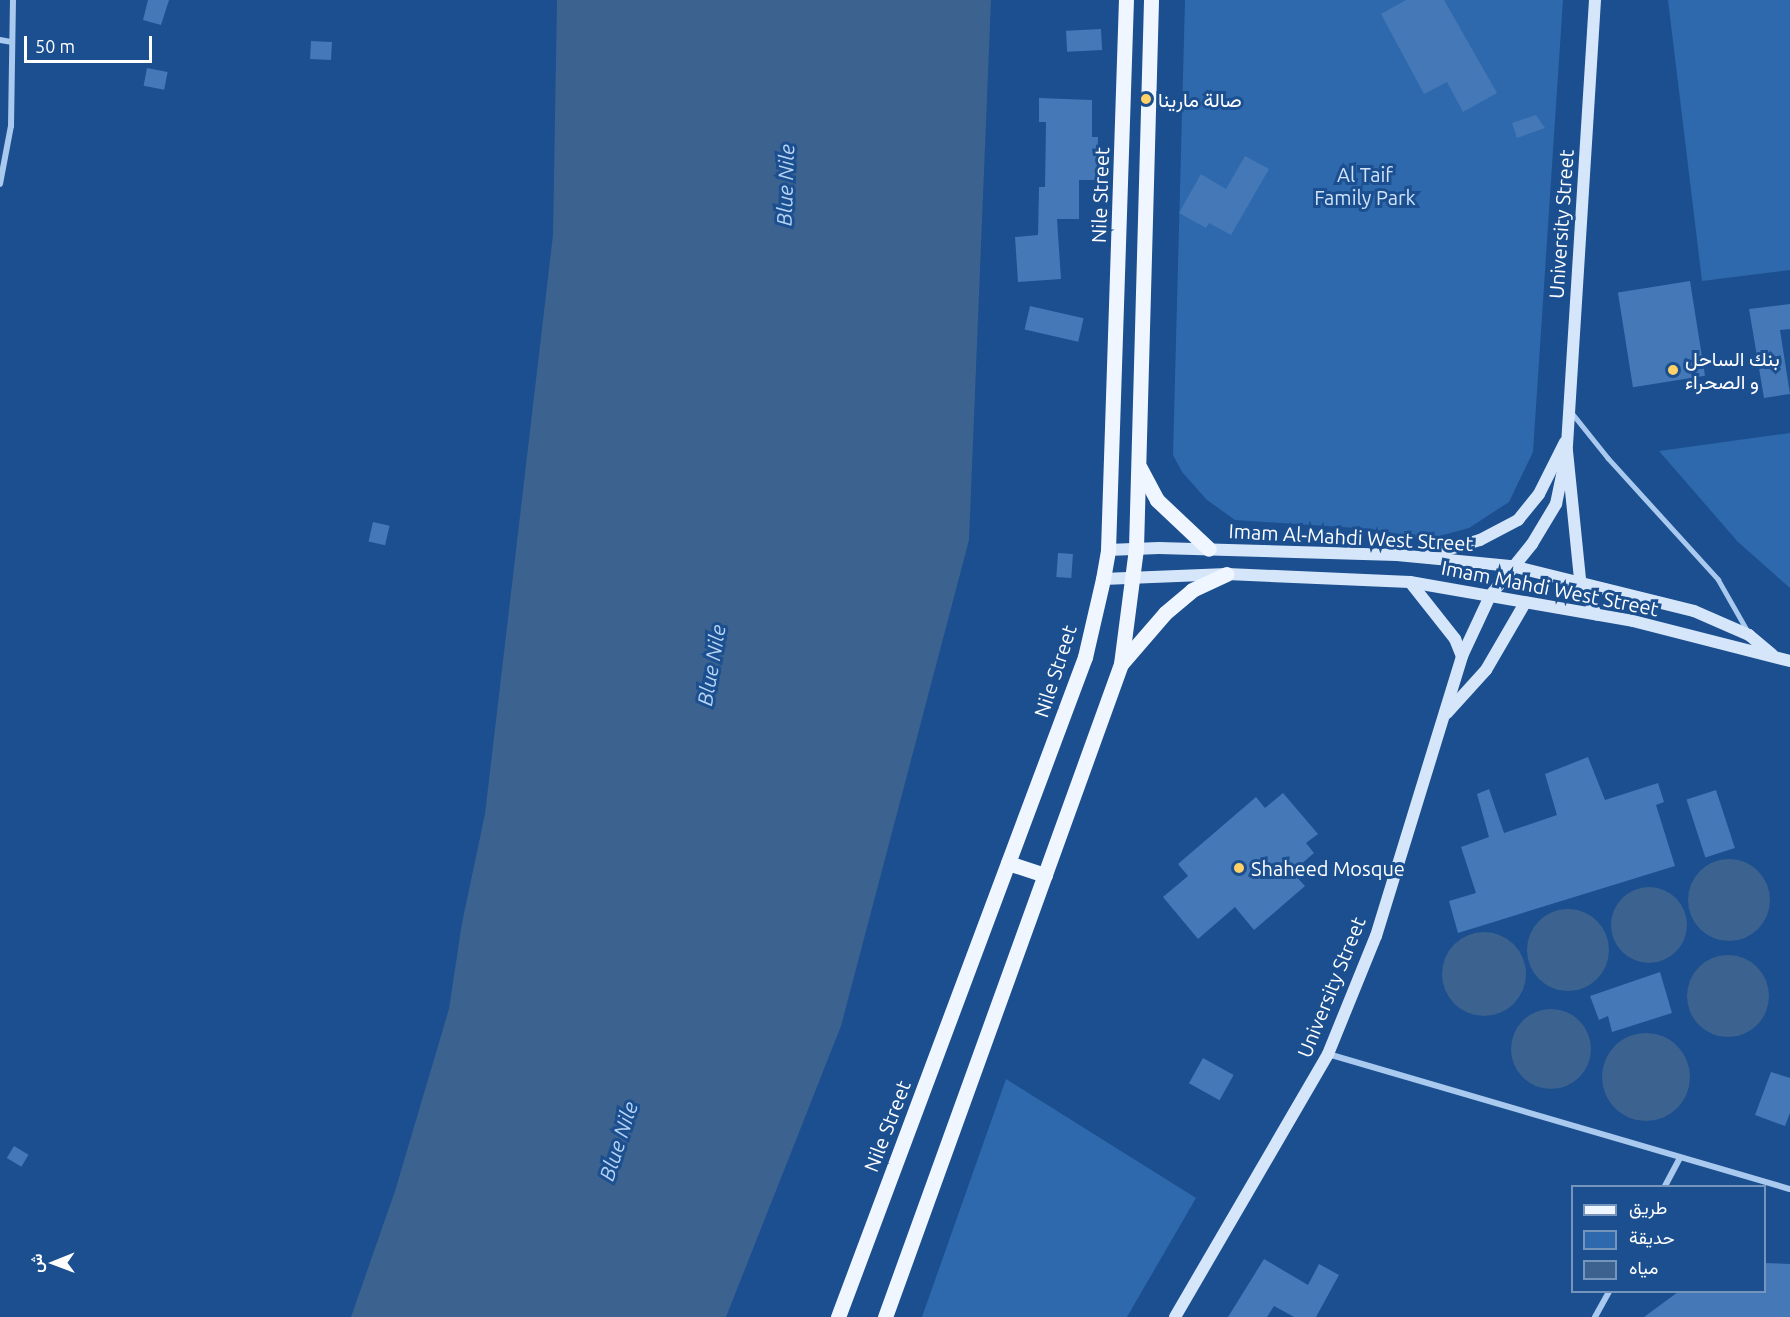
<!DOCTYPE html>
<html>
<head>
<meta charset="utf-8">
<style>
	body { margin:0 }
	#map { position:relative; width:1790px; height:1317px; overflow:hidden; background:#1b4f8f; font-family:Ubuntu,Vazirmatn,sans-serif }
	div>[style] { position:absolute }
	[style*='--x'] { left:calc(var(--x)*1px); top:calc(var(--y)*1px); width:calc(var(--w)*1px); rotate:calc(var(--a)*1deg) }
	.green>* { inset:0; background:#2e69ad }
	.water>* { inset:0; background:#3c6290 }
	.round { border-radius:50% }
	.building>* { inset:0; background:#4478b7; transform-origin:0 0 }
	.lane>* { height:4.5px; margin:-2.25px; padding:0 2.25px; transform-origin:2.25px; border-radius:2.25px; background:#a9c9ee }
	.street>* { height:6px; margin:-3px; padding:0 3px; transform-origin:3px; border-radius:3px; background:#a9c9ee }
	.secondary>* { height:12px; margin:-6px; padding:0 6px; transform-origin:6px; border-radius:6px; background:#d6e6fa }
	.primary>* { height:15px; margin:-7.5px; padding:0 7.5px; transform-origin:7.5px; border-radius:7.5px; background:#f0f6ff }
	.dots>* { width:16px; height:16px; translate:-50% -50%; box-sizing:border-box; border:3px solid #1b4f8f; border-radius:50% }
	span { translate:-50% -50%; white-space:nowrap; text-align:center; line-height:1.15; -webkit-text-stroke:6px #1b4f8f; paint-order:stroke }
	.poi-label { font-size:20px; color:#fff }
	.left { translate:0 -50%; text-align:left }
	.park-label { font-size:20px; color:#cfe3fa }
	.street-label { font-size:20px; color:#fff }
	.water-label { font-size:21px; color:#b5d3f5; font-style:italic }
	.legend { position:absolute; left:1571px; top:1185px; width:195px; height:108px; box-sizing:border-box; background:#1b4f8f; border:2px solid #7695bc; margin:0; padding:8px 10px; list-style:none; font-size:18px; color:#fff }
	.legend li { display:flex; align-items:center; gap:12px; height:30px }
	.legend b { width:30px; border:2px solid #7695bc }
	.north { position:absolute; left:24px; top:1233px; width:60px; height:60px; -webkit-text-stroke:4px #1b4f8f; paint-order:stroke; rotate:269deg; font-size:16px; font-weight:700; line-height:24px; text-align:center; color:#fff }
	.north::after { content:''; display:block; margin:auto; width:21px; height:27px; background:#fff; clip-path:polygon(50% 0,100% 100%,50% 72%,0 100%) }
	.scale { position:absolute; left:24px; top:36px; width:128px; height:27px; box-sizing:border-box; border:3px solid #fff; border-top:0; padding-left:8px; font-size:18px; line-height:21px; white-space:nowrap; color:#fff; -webkit-text-stroke:4px #1b4f8f; paint-order:stroke }
</style>
</head>
<body>
<div id="map">
	<div class="green">
		<i style="clip-path:polygon(1185px 0,1563px 0,1533px 452px,1509px 502px,1469px 528px,1428px 539px,1371px 529px,1235px 520px,1207px 500px,1182px 472px,1173px 455px)"></i>
		<i style="clip-path:polygon(1668px 0,1790px 0,1790px 270px,1702px 281px)"></i>
		<i style="clip-path:polygon(1790px 433px,1790px 588px,1738px 542px,1659px 451px)"></i>
		<i style="clip-path:polygon(1006px 1079px,1196px 1198px,1127px 1317px,922px 1317px)"></i>
	</div>
	<div class="water">
		<i style="clip-path:polygon(557px 0,991px 0,969px 540px,841px 1026px,726px 1317px,351px 1317px,395px 1191px,449px 1009px,462px 923px,485px 814px,553px 235px)"></i>
		<i class="round" style="left:1688px;top:859px;width:82px;height:82px"></i>
		<i class="round" style="left:1611px;top:887px;width:76px;height:76px"></i>
		<i class="round" style="left:1527px;top:909px;width:82px;height:82px"></i>
		<i class="round" style="left:1442px;top:932px;width:84px;height:84px"></i>
		<i class="round" style="left:1687px;top:955px;width:82px;height:82px"></i>
		<i class="round" style="left:1511px;top:1009px;width:80px;height:80px"></i>
		<i class="round" style="left:1602px;top:1033px;width:88px;height:88px"></i>
	</div>
	<div class="building">
		<i style="clip-path:polygon(148px 0,169px 0,161px 25px,143px 20px)"></i>
		<i style="clip-path:polygon(1406px 0,1444px 0,1497px 93px,1463px 112px,1447px 82px,1424px 94px,1381px 14px)"></i>
		<i style="left:1101px;top:29px;width:21px;height:35px;rotate:87deg"></i>
		<i style="left:311px;top:41px;width:21px;height:18px;rotate:3deg"></i>
		<i style="left:147px;top:68px;width:21px;height:18px;rotate:11deg"></i>
		<i style="clip-path:polygon(1039px 98px,1092px 100px,1092px 137px,1098px 137px,1097px 180px,1079px 180px,1079px 219px,1057px 219px,1061px 279px,1018px 282px,1015px 237px,1038px 235px,1039px 187px,1045px 187px,1046px 122px,1039px 122px)"></i>
		<i style="clip-path:polygon(1536px 115px,1545px 128px,1517px 138px,1512px 123px)"></i>
		<i style="clip-path:polygon(1245px 156px,1269px 169px,1231px 235px,1209px 223px,1206px 228px,1179px 213px,1201px 174px,1226px 189px)"></i>
		<i style="left:1690px;top:281px;width:96px;height:73px;rotate:81deg"></i>
		<i style="clip-path:polygon(1790px 304px,1790px 329px,1780px 330px,1790px 394px,1764px 398px,1749px 309px)"></i>
		<i style="left:1030px;top:306px;width:55px;height:24px;rotate:13deg"></i>
		<i style="left:373px;top:522px;width:17px;height:20px;rotate:13deg"></i>
		<i style="left:1058px;top:553px;width:15px;height:24px;rotate:4deg"></i>
		<i style="clip-path:polygon(1588px 757px,1605px 800px,1658px 783px,1664px 802px,1656px 805px,1675px 866px,1458px 933px,1449px 901px,1476px 893px,1461px 847px,1489px 837px,1477px 794px,1489px 789px,1504px 833px,1557px 815px,1545px 774px)"></i>
		<i style="left:1716px;top:790px;width:61px;height:31px;rotate:72deg"></i>
		<i style="clip-path:polygon(1283px 793px,1318px 834px,1306px 843px,1314px 853px,1292px 872px,1305px 886px,1254px 930px,1235px 907px,1198px 939px,1163px 897px,1188px 876px,1178px 864px,1256px 797px,1265px 808px)"></i>
		<i style="clip-path:polygon(1660px 972px,1672px 1013px,1612px 1032px,1608px 1016px,1599px 1020px,1590px 996px)"></i>
		<i style="left:1203px;top:1058px;width:35px;height:29px;rotate:29deg"></i>
		<i style="clip-path:polygon(1771px 1072px,1790px 1078px,1790px 1113px,1785px 1126px,1755px 1115px)"></i>
		<i style="left:14px;top:1146px;width:17px;height:14px;rotate:31deg"></i>
		<i style="clip-path:polygon(1264px 1259px,1308px 1285px,1319px 1264px,1339px 1275px,1316px 1317px,1294px 1317px,1274px 1306px,1267px 1317px,1228px 1317px)"></i>
		<i style="clip-path:polygon(1764px 1263px,1790px 1264px,1790px 1317px,1644px 1317px,1678px 1292px,1764px 1292px)"></i>
	</div>
	<div class="lane">
		<i style="--x:1572;--y:413;--w:58;--a:51.3"></i>
		<i style="--x:1608;--y:458;--w:164;--a:47.7"></i>
		<i style="--x:1718;--y:579;--w:59;--a:60.4"></i>
	</div>
	<div class="street">
		<i style="--x:0;--y:40;--w:11;--a:10"></i>
		<i style="--x:0;--y:184;--w:59;--a:-79.3"></i>
		<i style="--x:11;--y:126;--w:126;--a:-89.1"></i>
		<i style="--x:1328;--y:1054;--w:481;--a:16.3"></i>
		<i style="--x:1665;--y:1186;--w:30;--a:-62"></i>
		<i style="--x:1595;--y:1317;--w:29;--a:-61"></i>
	</div>
	<div class="secondary">
		<i style="--x:1595;--y:0;--w:452;--a:93.6"></i>
		<i style="--x:1567;--y:451;--w:130;--a:84.2"></i>
		<i style="--x:1580;--y:580;--w:38;--a:65"></i>
		<i style="--x:1108;--y:550;--w:51;--a:-2.2"></i>
		<i style="--x:1159;--y:548;--w:238;--a:1.7"></i>
		<i style="--x:1397;--y:555;--w:116;--a:5.5"></i>
		<i style="--x:1512;--y:566;--w:187;--a:13.9"></i>
		<i style="--x:1694;--y:611;--w:60;--a:23.6"></i>
		<i style="--x:1749;--y:635;--w:30;--a:40"></i>
		<i style="--x:1430;--y:555;--w:52;--a:-16.7"></i>
		<i style="--x:1480;--y:540;--w:43;--a:-27.8"></i>
		<i style="--x:1518;--y:520;--w:33;--a:-51"></i>
		<i style="--x:1539;--y:494;--w:58;--a:-63.4"></i>
		<i style="--x:1103;--y:579;--w:124;--a:-2.3"></i>
		<i style="--x:1227;--y:574;--w:183;--a:2.5"></i>
		<i style="--x:1410;--y:582;--w:226;--a:9.9"></i>
		<i style="--x:1633;--y:621;--w:162;--a:14.3"></i>
		<i style="--x:1410;--y:582;--w:73;--a:51.7"></i>
		<i style="--x:1455;--y:639;--w:18;--a:68"></i>
		<i style="--x:1447;--y:713;--w:58;--a:-47.8"></i>
		<i style="--x:1486;--y:670;--w:78;--a:-59.8"></i>
		<i style="--x:1175;--y:1317;--w:304;--a:-59.8"></i>
		<i style="--x:1328;--y:1054;--w:127;--a:-67.9"></i>
		<i style="--x:1376;--y:936;--w:293;--a:-72.9"></i>
		<i style="--x:1462;--y:656;--w:66;--a:-65"></i>
		<i style="--x:1490;--y:596;--w:67;--a:-51.1"></i>
		<i style="--x:1532;--y:544;--w:47;--a:-59"></i>
		<i style="--x:1556;--y:504;--w:54;--a:-78.3"></i>
	</div>
	<div class="primary">
		<i style="--x:1140;--y:468;--w:36;--a:62"></i>
		<i style="--x:1157;--y:500;--w:71;--a:43.3"></i>
		<i style="--x:1121;--y:664;--w:67;--a:-49.2"></i>
		<i style="--x:1165;--y:613;--w:35;--a:-40"></i>
		<i style="--x:1192;--y:590;--w:38;--a:-25"></i>
		<i style="--x:1008;--y:863;--w:39;--a:18"></i>
		<i style="--x:838;--y:1317;--w:705;--a:-69.48"></i>
		<i style="--x:1085;--y:657;--w:80;--a:-77"></i>
		<i style="--x:1103;--y:579;--w:29;--a:-80"></i>
		<i style="--x:1108;--y:550;--w:550;--a:-88.13"></i>
		<i style="--x:885;--y:1317;--w:694;--a:-70.13"></i>
		<i style="--x:1121;--y:664;--w:117;--a:-82.6"></i>
		<i style="--x:1136;--y:548;--w:548;--a:-88.43"></i>
	</div>
	<div class="dots">
		<i style="left:1146px;top:99px;background:#ffd166"></i>
		<i style="left:1673px;top:370px;background:#ffd166"></i>
		<i style="left:1239px;top:868px;background:#ffd166"></i>
	</div>
	<div class="poi-label">
		<span class="left" style="left:1158px;top:99px">صالة مارينا</span>
		<span class="left" style="left:1685px;top:370px">بنك الساحل<br>و الصحراء</span>
		<span class="left" style="left:1251px;top:868px">Shaheed Mosque</span>
	</div>
	<div class="park-label">
		<span style="left:1365px;top:186px">Al Taif<br>Family Park</span>
	</div>
	<div class="street-label">
		<span style="left:1100px;top:195px;rotate:-88deg">Nile Street</span>
		<span style="left:1561px;top:224px;rotate:-86deg">University Street</span>
		<span style="left:1351px;top:537px;rotate:3deg">Imam Al-Mahdi West Street</span>
		<span style="left:1550px;top:588px;rotate:11deg">Imam Mahdi West Street</span>
		<span style="left:1055px;top:671px;rotate:-72deg">Nile Street</span>
		<span style="left:1331px;top:987px;rotate:-68deg">University Street</span>
		<span style="left:887px;top:1126px;rotate:-69deg">Nile Street</span>
	</div>
	<div class="water-label">
		<span style="left:785px;top:185px;rotate:-88deg">Blue Nile</span>
		<span style="left:711px;top:665px;rotate:-80deg">Blue Nile</span>
		<span style="left:618px;top:1141px;rotate:-72deg">Blue Nile</span>
	</div>
	<ul class="legend">
	<li><b style="height:8px;background:#f0f6ff"></b>طريق</li>
	<li><b style="height:16px;background:#2e69ad"></b>حديقة</li>
	<li><b style="height:16px;background:#3c6290"></b>مياه</li>
	</ul>
	<div class="north">ش</div>
	<div class="scale">50 m</div>
</div>
</body>
</html>
